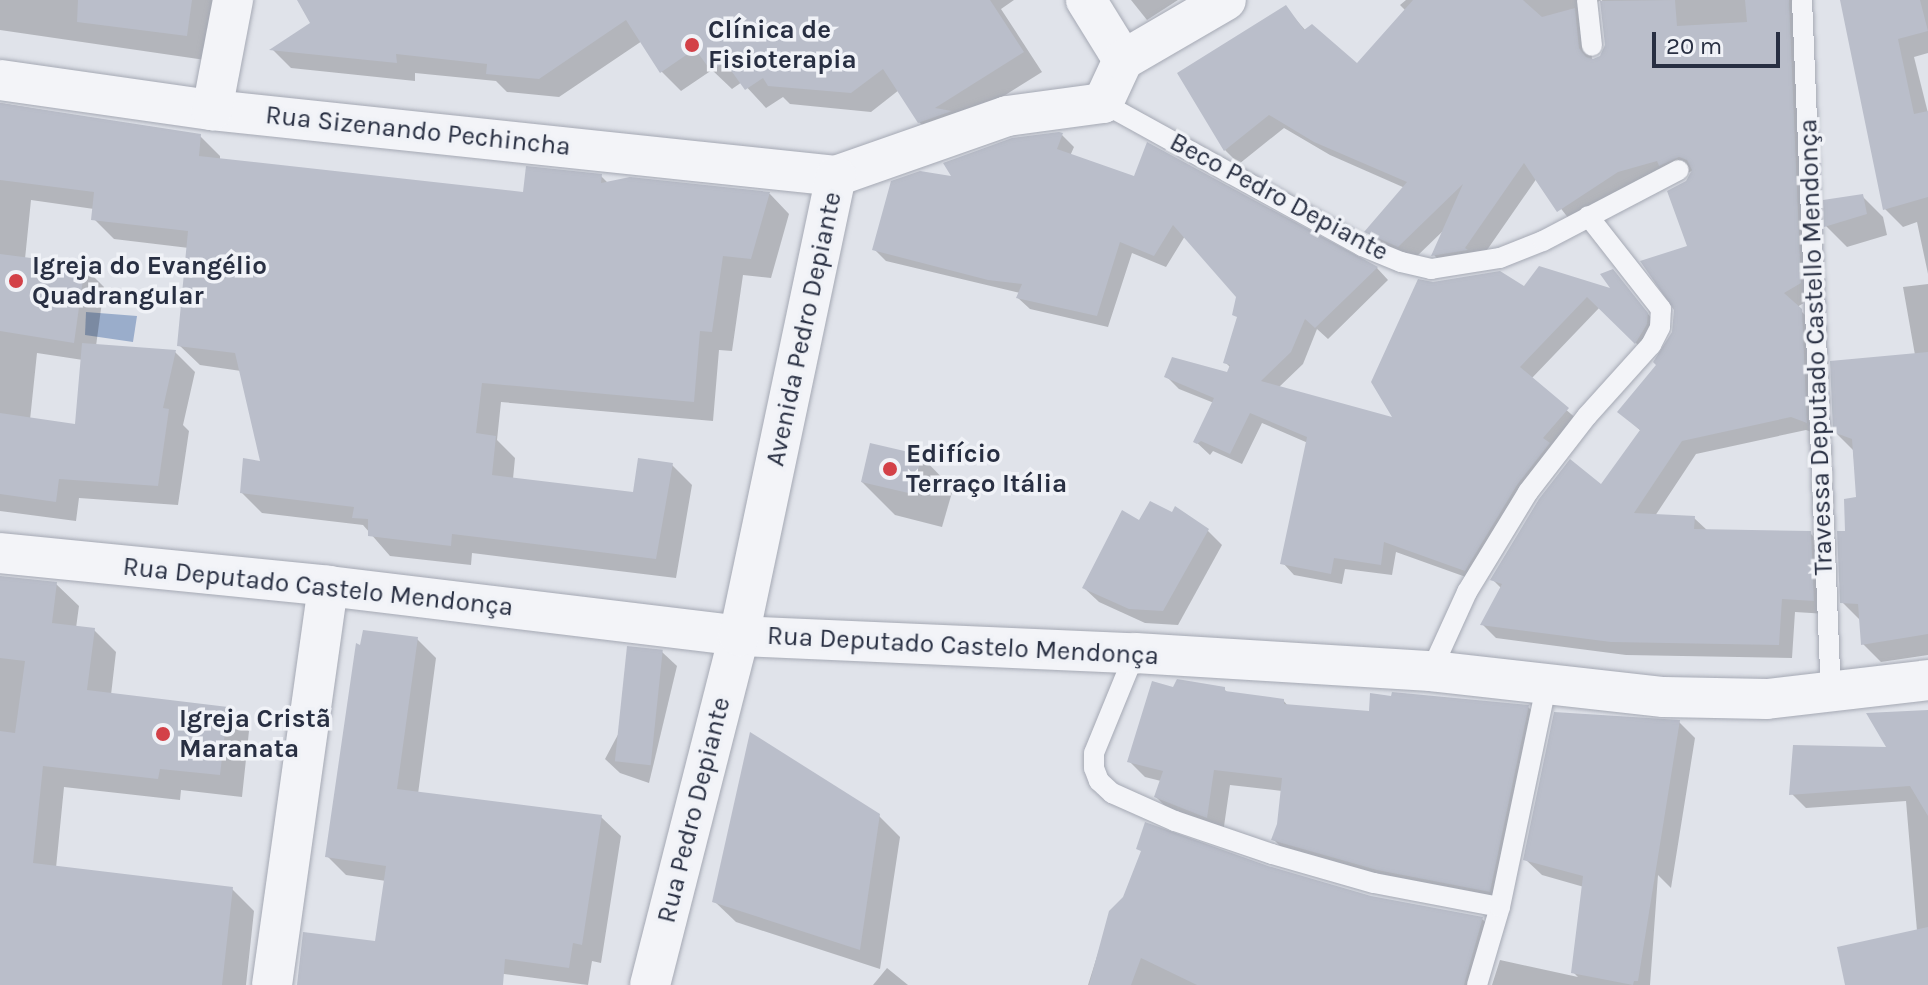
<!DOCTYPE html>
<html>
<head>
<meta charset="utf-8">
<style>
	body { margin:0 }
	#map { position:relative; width:1928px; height:985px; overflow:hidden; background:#e0e3ea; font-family:Karla,sans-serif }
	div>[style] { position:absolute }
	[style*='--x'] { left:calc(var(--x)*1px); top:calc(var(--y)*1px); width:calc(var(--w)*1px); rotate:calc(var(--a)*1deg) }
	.water>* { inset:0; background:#9aadcb }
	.shadow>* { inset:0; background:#0003 }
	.building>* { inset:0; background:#babeca; transform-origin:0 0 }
	.roads { filter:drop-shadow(0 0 2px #a5a9b4) drop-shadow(0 0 2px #a5a9b4) }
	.lane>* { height:20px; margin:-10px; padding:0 10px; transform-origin:10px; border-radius:10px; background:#f3f4f8 }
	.street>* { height:40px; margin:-20px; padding:0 20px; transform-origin:20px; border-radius:20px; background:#f3f4f8 }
	.dots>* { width:22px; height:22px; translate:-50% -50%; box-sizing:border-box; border:4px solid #f0f2f7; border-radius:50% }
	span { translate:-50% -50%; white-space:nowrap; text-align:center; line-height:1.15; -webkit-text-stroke:7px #f0f2f7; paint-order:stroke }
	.poi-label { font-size:26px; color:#282f42; font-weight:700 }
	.left { translate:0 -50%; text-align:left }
	.street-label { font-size:26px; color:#282f42 }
	.scale { position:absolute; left:1652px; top:32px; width:128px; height:36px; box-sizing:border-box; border:4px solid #282f42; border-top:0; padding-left:10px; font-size:24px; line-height:28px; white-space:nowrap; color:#282f42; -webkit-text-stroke:6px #f0f2f7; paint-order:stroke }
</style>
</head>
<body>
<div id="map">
	<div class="water">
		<i style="clip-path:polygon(86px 312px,137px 316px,133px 342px,85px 335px)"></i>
	</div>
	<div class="shadow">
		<i style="clip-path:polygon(0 0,221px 0,212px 61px,0 30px)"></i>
		<i style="clip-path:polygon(299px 0,1014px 0,1001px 9px,1042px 72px,961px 123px,939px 141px,919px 122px,899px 90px,871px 112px,790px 104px,783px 97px,766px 108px,742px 82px,732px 89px,712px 70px,681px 91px,661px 71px,642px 41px,559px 97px,507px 92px,496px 81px,415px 73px,415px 81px,291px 68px,273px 50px,313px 23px)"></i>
		<i style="clip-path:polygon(1131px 0,1178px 0,1147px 20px)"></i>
		<i style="clip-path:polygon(1406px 0,1602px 0,1592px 4px,1587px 16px,1592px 59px,1600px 59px,1607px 45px,1602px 0,1811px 0,1814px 297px,1797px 307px,1815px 325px,1820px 435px,1806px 430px,1696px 454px,1655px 516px,1694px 518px,1708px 531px,1810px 533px,1824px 547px,1827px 614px,1795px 612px,1792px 658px,1626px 655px,1496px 638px,1483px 625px,1502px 589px,1492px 579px,1601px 486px,1642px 432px,1620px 412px,1659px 365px,1674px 333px,1689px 247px,1692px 171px,1573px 224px,1537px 178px,1478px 263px,1447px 269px,1434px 255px,1446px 228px,1413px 260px,1381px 246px,1367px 232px,1405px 188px,1330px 155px,1284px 128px,1239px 164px,1225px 150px,1179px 74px,1285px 7px,1306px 31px,1357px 66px,1406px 11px,1400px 5px)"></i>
		<i style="clip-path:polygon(1842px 0,1928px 0,1928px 53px,1914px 57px,1928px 113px,1928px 274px,1917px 222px,1903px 227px,1885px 209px)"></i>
		<i style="clip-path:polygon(evenodd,0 103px,200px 136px,220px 156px,220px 161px,525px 195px,601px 176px,608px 183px,630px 179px,770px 194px,789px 214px,771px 278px,743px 275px,732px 351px,719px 350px,713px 421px,501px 402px,497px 440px,515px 458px,513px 479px,635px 494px,672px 465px,692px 485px,676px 578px,472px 553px,471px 565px,390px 556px,363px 525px,262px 513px,242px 493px,262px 464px,241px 371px,200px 365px,179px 345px,189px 248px,114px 239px,94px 219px,94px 209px,31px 200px,25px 259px,84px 267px,104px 287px,96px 346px,175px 352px,195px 372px,183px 425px,189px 431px,178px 505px,79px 498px,76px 521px,0 511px,0 103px,37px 353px,83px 360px,77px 426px,30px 420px,37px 353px)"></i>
		<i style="clip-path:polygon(1062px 135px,1074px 147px,1070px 156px,1135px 179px,1148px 145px,1377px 268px,1388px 280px,1328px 339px,1317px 329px,1303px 364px,1278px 388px,1396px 420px,1525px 289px,1614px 292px,1613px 272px,1659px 327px,1647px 354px,1600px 307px,1531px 379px,1579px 421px,1477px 581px,1396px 552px,1392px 575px,1345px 569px,1342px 584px,1294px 575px,1283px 563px,1308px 443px,1262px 423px,1242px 464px,1213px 451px,1210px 455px,1195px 441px,1214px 403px,1179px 389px,1167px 377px,1228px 374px,1231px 368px,1225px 362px,1239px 318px,1239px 296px,1185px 236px,1166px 267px,1132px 253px,1108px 327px,1030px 309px,1018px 298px,1020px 293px,886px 261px,874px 249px,955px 178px)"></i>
		<i style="clip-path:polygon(1862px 196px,1883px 217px,1887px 235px,1847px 247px,1826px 226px)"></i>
		<i style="clip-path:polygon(1928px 284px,1928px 655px,1881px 662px,1863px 644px,1860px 620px,1842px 602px,1847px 533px,1858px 499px,1853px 450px,1835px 432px,1915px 355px,1903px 287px)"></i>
		<i style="clip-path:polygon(921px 456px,953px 489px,942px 527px,895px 515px,862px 482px)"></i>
		<i style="clip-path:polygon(1140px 523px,1207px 530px,1222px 545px,1178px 625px,1145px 623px,1099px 602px,1084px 588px)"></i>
		<i style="clip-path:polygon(0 578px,56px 584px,79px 606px,76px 628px,94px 630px,116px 652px,111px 695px,227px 709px,249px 731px,242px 797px,181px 790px,180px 800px,64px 787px,56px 868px,232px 889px,254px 911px,246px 985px,0 985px)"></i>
		<i style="clip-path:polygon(417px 639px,436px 658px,418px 794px,601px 817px,621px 836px,601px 963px,592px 961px,588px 985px,465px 969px,462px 985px,298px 985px,377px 943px,386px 881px,346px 875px,327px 856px)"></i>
		<i style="clip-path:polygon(662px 652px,677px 666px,649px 783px,620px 773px,605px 759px)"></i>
		<i style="clip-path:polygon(1224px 689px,1229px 694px,1283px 700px,1289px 707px,1371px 713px,1528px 707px,1544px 723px,1505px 907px,1289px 855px,1273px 839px,1279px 825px,1282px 791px,1230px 785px,1223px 833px,1172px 813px,1156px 797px,1161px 781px,1145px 777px,1129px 761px,1174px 690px)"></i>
		<i style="clip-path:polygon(1679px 722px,1695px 738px,1671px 888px,1658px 875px,1650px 985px,1492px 985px,1500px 960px,1578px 977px,1573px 972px,1584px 887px,1542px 875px,1525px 859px)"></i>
		<i style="clip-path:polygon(1928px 760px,1928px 985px,1851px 985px,1917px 931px,1906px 801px,1806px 808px,1792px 794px)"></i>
		<i style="clip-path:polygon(879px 816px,900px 837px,880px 969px,736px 922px,714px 901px)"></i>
		<i style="clip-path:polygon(1267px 868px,1370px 897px,1482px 919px,1498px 934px,1483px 985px,1088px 985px,1111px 912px)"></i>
		<i style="clip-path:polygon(887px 968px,908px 985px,873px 985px)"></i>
	</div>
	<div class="building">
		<i style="clip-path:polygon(78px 0,192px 0,187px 36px,77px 22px)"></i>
		<i style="clip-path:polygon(297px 0,990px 0,1024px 52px,935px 108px,952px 111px,918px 123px,883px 69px,851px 93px,768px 86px,763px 78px,745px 90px,725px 62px,711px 71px,695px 49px,660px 73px,626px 20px,539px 79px,486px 74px,487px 64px,396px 54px,397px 63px,269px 50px,310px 23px)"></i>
		<i style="clip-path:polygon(1413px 0,1523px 0,1542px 17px,1575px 8px,1579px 48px,1586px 57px,1593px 59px,1600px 56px,1605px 45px,1600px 1px,1675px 0,1677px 26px,1747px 22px,1745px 0,1789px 0,1801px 283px,1784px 293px,1802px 309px,1807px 423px,1791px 417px,1682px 441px,1634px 513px,1695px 516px,1694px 529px,1811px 531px,1814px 601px,1782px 599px,1779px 645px,1611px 642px,1480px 625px,1502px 584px,1490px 580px,1539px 499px,1570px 459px,1601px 484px,1640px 430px,1617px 412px,1656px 365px,1653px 362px,1672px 332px,1674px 310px,1640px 261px,1687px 246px,1667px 191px,1686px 181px,1692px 170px,1687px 160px,1679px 157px,1659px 166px,1657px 161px,1618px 172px,1557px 212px,1524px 163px,1465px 248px,1468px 250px,1431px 256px,1463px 184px,1398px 247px,1364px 232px,1407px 182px,1314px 142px,1269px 115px,1224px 151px,1177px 73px,1286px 5px,1304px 30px,1312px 24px,1357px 63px)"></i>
		<i style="clip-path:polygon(1840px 0,1920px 0,1928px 31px,1898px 39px,1914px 114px,1928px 111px,1928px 197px,1883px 210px)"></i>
		<i style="clip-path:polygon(0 103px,201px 134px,199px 156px,523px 192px,526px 166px,602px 174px,601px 183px,630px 177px,770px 192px,751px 259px,723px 256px,712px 332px,700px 331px,694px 402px,482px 383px,476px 433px,496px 436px,492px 475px,633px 492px,638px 458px,673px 463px,656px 559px,452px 534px,451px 546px,368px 536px,368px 519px,352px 518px,354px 507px,240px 493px,243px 458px,260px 461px,235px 353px,177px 346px,188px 231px,91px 220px,94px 192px,0 180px)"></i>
		<i style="clip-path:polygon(1059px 132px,1063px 133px,1057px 149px,1134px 176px,1147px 142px,1378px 267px,1315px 328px,1305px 319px,1291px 352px,1261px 381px,1392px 417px,1371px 382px,1418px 279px,1433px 282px,1500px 271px,1524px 286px,1539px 266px,1610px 288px,1600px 274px,1613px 269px,1648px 313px,1647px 324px,1635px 344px,1587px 297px,1520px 367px,1569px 408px,1543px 438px,1550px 443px,1517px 485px,1465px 571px,1384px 542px,1381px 565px,1334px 558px,1331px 574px,1280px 564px,1307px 437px,1250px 413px,1230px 454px,1201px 441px,1197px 444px,1193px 442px,1214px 398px,1164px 377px,1172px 357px,1227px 372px,1230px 365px,1223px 363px,1237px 317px,1232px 315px,1236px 297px,1173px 225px,1154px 256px,1120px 242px,1097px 316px,1016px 298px,1022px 284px,988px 280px,872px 250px,891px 181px,920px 171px,951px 176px,943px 163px,1012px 138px)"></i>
		<i style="clip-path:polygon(1863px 194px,1867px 214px,1824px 227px,1823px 200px)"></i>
		<i style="clip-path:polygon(0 254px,85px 265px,74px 343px,0 331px)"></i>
		<i style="clip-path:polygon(82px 343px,176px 350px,163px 408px,169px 409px,158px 486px,59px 479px,56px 502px,0 494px,0 413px,75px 424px)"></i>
		<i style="clip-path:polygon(1928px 352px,1928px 634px,1861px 645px,1858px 604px,1840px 603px,1837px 531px,1845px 531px,1844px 499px,1856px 497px,1852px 439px,1833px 432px,1830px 361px)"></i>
		<i style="left:870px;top:443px;width:53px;height:40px;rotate:13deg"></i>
		<i style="clip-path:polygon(1150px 501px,1172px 512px,1175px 506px,1209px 529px,1163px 611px,1129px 609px,1082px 588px,1122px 510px,1139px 520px)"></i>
		<i style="clip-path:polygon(0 576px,57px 582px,52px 623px,95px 628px,87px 690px,228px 707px,220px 775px,160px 769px,158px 779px,43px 766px,33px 863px,233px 887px,222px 985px,0 985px,0 731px,15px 733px,25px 661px,0 658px)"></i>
		<i style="clip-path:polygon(363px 630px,418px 637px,397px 789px,602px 815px,582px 945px,573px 943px,569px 968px,505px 959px,503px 985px,297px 985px,303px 932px,375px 941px,386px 866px,325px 857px,356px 643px,360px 645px)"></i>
		<i style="left:627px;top:646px;width:36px;height:116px;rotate:6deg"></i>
		<i style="clip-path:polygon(1177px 679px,1225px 687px,1225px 691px,1284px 699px,1284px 704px,1369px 711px,1370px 693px,1391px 696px,1392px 692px,1529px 705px,1490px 892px,1377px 870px,1271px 840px,1277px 824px,1282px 778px,1214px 770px,1207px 818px,1154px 797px,1163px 771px,1127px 762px,1152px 681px,1173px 687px)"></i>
		<i style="clip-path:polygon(1928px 710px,1928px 816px,1910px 786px,1789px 795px,1793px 745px,1886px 747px,1866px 713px)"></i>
		<i style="clip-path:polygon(1554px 712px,1680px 720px,1638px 981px,1634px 981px,1633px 985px,1571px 973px,1583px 876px,1523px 860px)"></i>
		<i style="clip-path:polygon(750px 732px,880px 814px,860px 950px,712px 902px)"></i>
		<i style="clip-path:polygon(1145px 822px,1268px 866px,1371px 896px,1483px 917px,1464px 985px,1197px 985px,1141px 958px,1131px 985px,1089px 985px,1109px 911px,1123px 897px,1141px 851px,1136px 849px)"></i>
		<i style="clip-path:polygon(1928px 927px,1928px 985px,1845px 985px,1837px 947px)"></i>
	</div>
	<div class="roads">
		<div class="lane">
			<i style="--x:1587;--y:0;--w:46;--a:83.8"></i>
			<i style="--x:1802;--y:0;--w:695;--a:87.61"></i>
			<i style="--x:1103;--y:103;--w:296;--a:28.9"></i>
			<i style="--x:1362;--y:246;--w:42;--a:22.3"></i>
			<i style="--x:1401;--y:262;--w:31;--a:13"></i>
			<i style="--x:1431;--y:269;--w:70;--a:-9.1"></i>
			<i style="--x:1500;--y:258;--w:46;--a:-21.6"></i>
			<i style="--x:1543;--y:241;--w:153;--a:-27.6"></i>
			<i style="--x:1135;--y:653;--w:108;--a:112.3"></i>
			<i style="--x:1094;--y:753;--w:15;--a:90"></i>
			<i style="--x:1094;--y:768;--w:14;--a:69"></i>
			<i style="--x:1099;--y:781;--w:18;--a:43"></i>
			<i style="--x:1112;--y:793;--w:69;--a:24"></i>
			<i style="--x:1175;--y:821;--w:102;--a:18.8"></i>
			<i style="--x:1272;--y:854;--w:106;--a:15.9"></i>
			<i style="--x:1374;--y:883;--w:128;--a:10.8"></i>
			<i style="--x:1431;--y:671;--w:87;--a:-65.5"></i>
			<i style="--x:1467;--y:592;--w:117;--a:-58.6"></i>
			<i style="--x:1528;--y:492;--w:96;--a:-52.2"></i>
			<i style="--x:1587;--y:416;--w:96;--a:-48"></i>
			<i style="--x:1651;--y:345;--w:20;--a:-63"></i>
			<i style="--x:1660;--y:327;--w:18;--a:-87"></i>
			<i style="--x:1661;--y:309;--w:118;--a:-128.1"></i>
			<i style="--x:1477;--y:985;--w:81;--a:-73.6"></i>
			<i style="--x:1500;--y:907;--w:229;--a:-78.2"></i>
		</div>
		<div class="street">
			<i style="--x:1086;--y:0;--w:70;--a:58.3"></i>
			<i style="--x:0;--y:80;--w:214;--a:8.1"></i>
			<i style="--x:212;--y:110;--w:627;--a:6.04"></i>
			<i style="--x:836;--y:176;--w:181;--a:-19.3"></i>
			<i style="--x:1007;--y:116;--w:97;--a:-7.7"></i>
			<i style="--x:1103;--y:103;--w:47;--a:-65.1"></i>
			<i style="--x:1123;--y:60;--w:119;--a:-30.2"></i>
			<i style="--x:212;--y:110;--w:112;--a:-79.2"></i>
			<i style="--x:0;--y:553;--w:330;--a:5.7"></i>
			<i style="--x:328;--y:586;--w:414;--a:6.9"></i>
			<i style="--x:739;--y:636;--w:396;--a:2.5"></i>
			<i style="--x:1135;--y:653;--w:297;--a:3.5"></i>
			<i style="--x:1431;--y:671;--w:234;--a:6.4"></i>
			<i style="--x:1664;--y:697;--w:103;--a:1.1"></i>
			<i style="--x:1767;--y:699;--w:162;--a:-6.7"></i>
			<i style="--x:272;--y:985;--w:403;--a:-82"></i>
			<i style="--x:650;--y:985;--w:360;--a:-75.7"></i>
			<i style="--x:739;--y:636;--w:470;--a:-78.1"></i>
		</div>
	</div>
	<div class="dots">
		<i style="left:692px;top:45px;background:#d34148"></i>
		<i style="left:16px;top:281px;background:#d34148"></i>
		<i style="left:890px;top:469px;background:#d34148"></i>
		<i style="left:163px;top:734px;background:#d34148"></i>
	</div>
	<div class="poi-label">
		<span class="left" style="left:708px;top:45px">Clínica de<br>Fisioterapia</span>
		<span class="left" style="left:32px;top:281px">Igreja do Evangélio<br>Quadrangular</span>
		<span class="left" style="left:906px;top:469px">Edifício<br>Terraço Itália</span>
		<span class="left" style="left:179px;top:734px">Igreja Cristã<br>Maranata</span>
	</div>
	<div class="street-label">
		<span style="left:418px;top:131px;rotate:6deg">Rua Sizenando Pechincha</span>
		<span style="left:1279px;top:197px;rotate:28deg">Beco Pedro Depiante</span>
		<span style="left:804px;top:329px;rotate:-78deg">Avenida Pedro Depiante</span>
		<span style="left:1816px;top:347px;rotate:-92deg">Travessa Deputado Castello Mendonça</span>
		<span style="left:318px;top:587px;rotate:6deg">Rua Deputado Castelo Mendonça</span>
		<span style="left:963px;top:646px;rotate:3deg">Rua Deputado Castelo Mendonça</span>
		<span style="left:694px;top:810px;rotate:-76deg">Rua Pedro Depiante</span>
	</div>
	<div class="scale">20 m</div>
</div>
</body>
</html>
